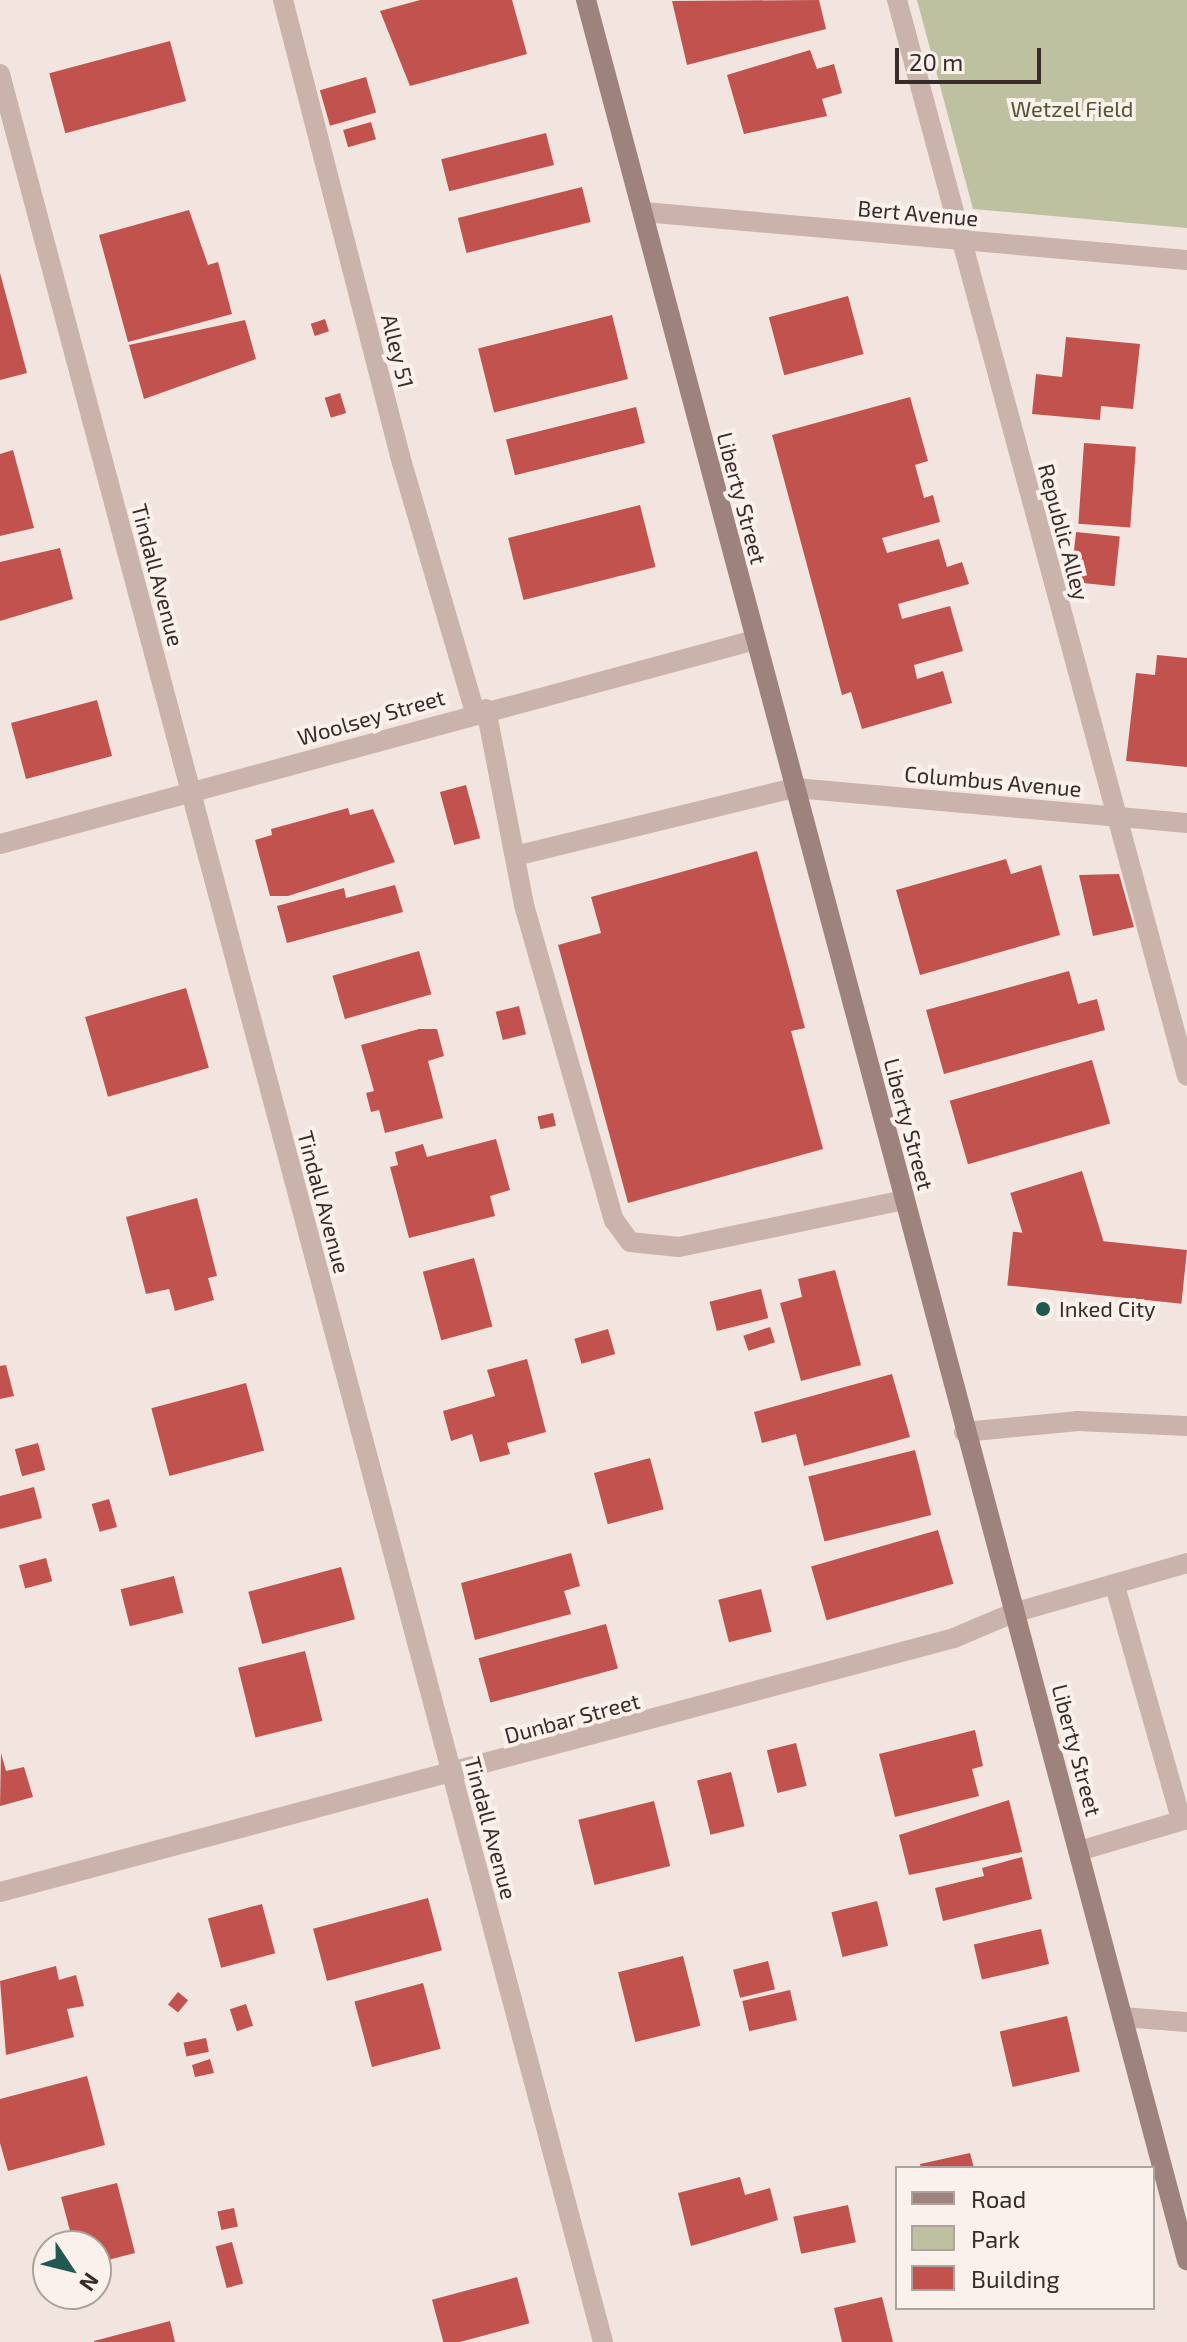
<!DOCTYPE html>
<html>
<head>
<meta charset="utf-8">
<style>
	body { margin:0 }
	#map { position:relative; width:1187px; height:2342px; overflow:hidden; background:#f2e5df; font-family:"Exo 2",sans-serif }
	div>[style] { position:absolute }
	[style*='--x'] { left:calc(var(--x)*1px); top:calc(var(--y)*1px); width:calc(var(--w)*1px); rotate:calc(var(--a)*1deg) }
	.green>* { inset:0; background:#bdc1a0 }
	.building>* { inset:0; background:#c1524e; transform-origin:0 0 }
	.lane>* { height:20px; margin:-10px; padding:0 10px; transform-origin:10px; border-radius:10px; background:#cab3ab }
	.street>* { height:20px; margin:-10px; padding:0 10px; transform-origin:10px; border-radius:10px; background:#cab3ab }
	.secondary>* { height:20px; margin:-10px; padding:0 10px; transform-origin:10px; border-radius:10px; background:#9e827d }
	.dots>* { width:22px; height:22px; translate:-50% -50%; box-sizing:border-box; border:4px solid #faf0ec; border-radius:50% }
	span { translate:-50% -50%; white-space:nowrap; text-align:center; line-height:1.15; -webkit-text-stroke:8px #faf0ec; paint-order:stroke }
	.park-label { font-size:22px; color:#50562f }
	.street-label { font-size:22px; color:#382c2a }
	.poi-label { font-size:22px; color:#382c2a }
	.left { translate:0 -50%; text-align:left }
	.legend { position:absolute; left:895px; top:2166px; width:260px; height:144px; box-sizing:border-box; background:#faf0ec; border:2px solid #aca29e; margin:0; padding:10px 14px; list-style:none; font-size:24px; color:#382c2a }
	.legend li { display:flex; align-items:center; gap:16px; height:40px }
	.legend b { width:40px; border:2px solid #aca29e }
	.north { position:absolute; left:32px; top:2230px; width:80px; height:80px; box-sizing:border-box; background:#faf0ec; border:2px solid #aca29e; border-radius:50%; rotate:125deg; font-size:22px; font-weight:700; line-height:32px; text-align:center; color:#382c2a }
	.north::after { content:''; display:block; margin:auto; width:28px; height:36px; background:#215850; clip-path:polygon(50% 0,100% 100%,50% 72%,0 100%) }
	.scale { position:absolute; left:895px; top:48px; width:146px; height:36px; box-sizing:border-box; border:4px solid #382c2a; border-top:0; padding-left:10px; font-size:24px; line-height:28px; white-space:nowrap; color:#382c2a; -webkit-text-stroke:6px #faf0ec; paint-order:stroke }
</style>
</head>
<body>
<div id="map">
	<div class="green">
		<i style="clip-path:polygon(917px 0,1187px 0,1187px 228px,973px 209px)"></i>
	</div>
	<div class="building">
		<i style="clip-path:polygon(420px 0,512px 0,527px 54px,410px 86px,380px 11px)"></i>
		<i style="clip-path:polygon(819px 0,826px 29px,687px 65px,672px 1px)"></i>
		<i style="left:170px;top:41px;width:62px;height:125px;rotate:75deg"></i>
		<i style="clip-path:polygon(810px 50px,817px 69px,834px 64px,842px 93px,822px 99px,827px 116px,744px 134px,727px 75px)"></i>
		<i style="left:366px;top:77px;width:37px;height:48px;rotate:74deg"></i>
		<i style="left:371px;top:122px;width:18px;height:29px;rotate:74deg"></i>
		<i style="left:546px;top:133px;width:33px;height:108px;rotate:76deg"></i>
		<i style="left:582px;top:187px;width:36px;height:128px;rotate:76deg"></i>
		<i style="clip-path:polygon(189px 210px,208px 265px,218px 262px,232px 314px,128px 342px,99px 235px)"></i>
		<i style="clip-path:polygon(0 273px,27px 373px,0 380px)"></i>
		<i style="left:848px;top:296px;width:60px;height:82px;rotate:75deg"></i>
		<i style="left:612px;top:315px;width:66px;height:138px;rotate:76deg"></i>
		<i style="left:325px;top:319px;width:13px;height:15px;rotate:72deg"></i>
		<i style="clip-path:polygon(245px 320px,256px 359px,144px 399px,129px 345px)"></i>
		<i style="clip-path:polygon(1066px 337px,1140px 344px,1133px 409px,1101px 406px,1100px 420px,1032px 414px,1036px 374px,1062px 377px)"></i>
		<i style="left:340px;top:393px;width:21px;height:16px;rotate:73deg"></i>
		<i style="clip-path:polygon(910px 397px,928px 461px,915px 465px,924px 498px,933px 495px,940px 522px,882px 538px,887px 553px,939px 539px,947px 567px,962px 562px,969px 584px,898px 604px,902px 619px,950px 606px,963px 651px,914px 665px,917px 679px,943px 671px,952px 703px,862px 729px,851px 692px,842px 695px,772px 435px)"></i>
		<i style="left:636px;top:407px;width:37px;height:134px;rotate:76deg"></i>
		<i style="left:1084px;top:443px;width:52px;height:81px;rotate:4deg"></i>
		<i style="clip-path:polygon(13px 450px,34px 528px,0 536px,0 454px)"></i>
		<i style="left:640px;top:505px;width:64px;height:136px;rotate:76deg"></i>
		<i style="left:1076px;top:532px;width:44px;height:50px;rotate:6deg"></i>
		<i style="clip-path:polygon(60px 548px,73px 599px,0 621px,0 562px)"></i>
		<i style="clip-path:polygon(1157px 655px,1187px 658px,1187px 767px,1126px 761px,1136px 673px,1155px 675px)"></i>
		<i style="left:97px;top:700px;width:58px;height:89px;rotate:75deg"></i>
		<i style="left:466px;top:785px;width:55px;height:27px;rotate:75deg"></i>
		<i style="clip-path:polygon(348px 808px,350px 815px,373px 809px,395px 862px,288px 896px,270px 896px,255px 840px,272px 835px,271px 829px)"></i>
		<i style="clip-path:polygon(757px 851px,805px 1028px,791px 1031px,823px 1149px,628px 1203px,558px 945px,601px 933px,591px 897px)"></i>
		<i style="clip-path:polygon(1006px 859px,1011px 874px,1041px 865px,1060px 935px,920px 975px,896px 890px)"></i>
		<i style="clip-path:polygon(1119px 874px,1134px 927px,1093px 936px,1079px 875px)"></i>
		<i style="clip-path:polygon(395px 885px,403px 912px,287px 943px,277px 906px,344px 888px,346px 898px)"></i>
		<i style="left:419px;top:951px;width:45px;height:90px;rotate:74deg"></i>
		<i style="clip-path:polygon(1069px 971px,1078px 1004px,1097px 999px,1105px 1030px,944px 1074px,926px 1010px)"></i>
		<i style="left:186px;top:988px;width:83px;height:105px;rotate:74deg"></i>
		<i style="left:519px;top:1006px;width:29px;height:24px;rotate:76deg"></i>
		<i style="clip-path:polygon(419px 1029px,437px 1029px,444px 1056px,428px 1061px,443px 1118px,385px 1133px,379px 1110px,371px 1112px,366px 1093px,374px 1091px,361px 1045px)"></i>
		<i style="left:1092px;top:1060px;width:66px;height:148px;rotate:74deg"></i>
		<i style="left:553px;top:1113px;width:13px;height:16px;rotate:77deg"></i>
		<i style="clip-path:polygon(496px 1139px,510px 1190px,490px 1196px,495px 1216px,409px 1238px,390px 1167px,398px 1165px,395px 1152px,423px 1144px,427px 1157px)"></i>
		<i style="left:1082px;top:1171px;width:87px;height:75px;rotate:73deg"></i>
		<i style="clip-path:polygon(197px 1198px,217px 1276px,208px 1278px,214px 1300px,175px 1311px,169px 1289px,146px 1294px,126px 1217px)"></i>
		<i style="left:1187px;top:1250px;width:54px;height:175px;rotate:96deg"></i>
		<i style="left:474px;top:1258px;width:71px;height:53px;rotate:75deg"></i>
		<i style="clip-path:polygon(835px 1270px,861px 1365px,801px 1381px,780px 1303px,802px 1297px,798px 1279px)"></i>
		<i style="left:761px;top:1289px;width:30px;height:53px;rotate:76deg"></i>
		<i style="left:770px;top:1327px;width:16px;height:28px;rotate:72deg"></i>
		<i style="left:608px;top:1329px;width:26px;height:35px;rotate:74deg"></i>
		<i style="clip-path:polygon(527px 1359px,546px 1432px,507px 1443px,510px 1454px,480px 1462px,472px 1434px,451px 1441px,443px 1411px,495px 1396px,487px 1370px)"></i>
		<i style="clip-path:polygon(6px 1365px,14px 1396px,0 1399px,0 1366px)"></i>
		<i style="clip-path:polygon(892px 1374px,910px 1437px,804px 1466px,796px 1434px,762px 1443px,754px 1412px)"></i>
		<i style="left:246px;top:1383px;width:70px;height:98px;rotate:75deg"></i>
		<i style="left:38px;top:1443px;width:28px;height:24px;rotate:75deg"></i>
		<i style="left:915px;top:1450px;width:67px;height:110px;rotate:76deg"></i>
		<i style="left:650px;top:1458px;width:53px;height:58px;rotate:75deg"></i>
		<i style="clip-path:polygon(34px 1487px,42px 1518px,0 1529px,0 1496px)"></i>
		<i style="left:109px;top:1499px;width:29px;height:18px;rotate:74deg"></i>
		<i style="left:938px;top:1530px;width:56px;height:132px;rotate:74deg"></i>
		<i style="clip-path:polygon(571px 1553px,580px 1586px,564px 1591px,571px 1614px,475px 1640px,461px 1583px)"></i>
		<i style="left:46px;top:1558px;width:24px;height:28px;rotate:75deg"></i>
		<i style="left:341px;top:1567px;width:54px;height:96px;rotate:75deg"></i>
		<i style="left:174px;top:1576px;width:38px;height:55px;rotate:76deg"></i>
		<i style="left:761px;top:1589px;width:44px;height:44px;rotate:76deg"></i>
		<i style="left:606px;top:1624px;width:46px;height:132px;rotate:75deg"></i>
		<i style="left:305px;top:1651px;width:72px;height:69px;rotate:76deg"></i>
		<i style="clip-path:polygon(975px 1730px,983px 1766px,972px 1769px,979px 1796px,895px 1817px,879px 1754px)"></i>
		<i style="left:796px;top:1743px;width:44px;height:30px;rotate:76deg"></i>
		<i style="clip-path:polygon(1px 1753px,6px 1771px,24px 1767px,33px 1797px,0 1806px)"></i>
		<i style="left:731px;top:1772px;width:56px;height:35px;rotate:76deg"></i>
		<i style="clip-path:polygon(1009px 1800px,1022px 1852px,909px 1875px,899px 1835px)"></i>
		<i style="left:654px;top:1801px;width:67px;height:78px;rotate:76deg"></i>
		<i style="clip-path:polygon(1022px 1857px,1032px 1899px,943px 1921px,935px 1888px,984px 1876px,982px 1868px)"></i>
		<i style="left:428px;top:1898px;width:54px;height:119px;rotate:75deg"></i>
		<i style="left:877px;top:1901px;width:46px;height:47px;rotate:76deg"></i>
		<i style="left:262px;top:1904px;width:51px;height:56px;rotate:75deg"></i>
		<i style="left:1041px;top:1929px;width:36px;height:69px;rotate:77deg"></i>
		<i style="left:683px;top:1956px;width:72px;height:67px;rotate:76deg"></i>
		<i style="left:768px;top:1961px;width:29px;height:36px;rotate:76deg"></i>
		<i style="clip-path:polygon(56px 1966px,59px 1980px,76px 1975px,84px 2006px,67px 2009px,74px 2037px,6px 2055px,0 1981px)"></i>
		<i style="left:423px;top:1983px;width:68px;height:71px;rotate:75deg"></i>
		<i style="left:790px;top:1990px;width:31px;height:49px;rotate:77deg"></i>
		<i style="left:178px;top:1992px;width:13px;height:16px;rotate:39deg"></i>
		<i style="left:246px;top:2004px;width:23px;height:17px;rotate:72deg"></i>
		<i style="left:1067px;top:2016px;width:57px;height:69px;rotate:77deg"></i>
		<i style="left:206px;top:2038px;width:14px;height:23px;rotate:78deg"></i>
		<i style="clip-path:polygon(210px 2059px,214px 2073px,195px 2077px,192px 2065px)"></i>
		<i style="clip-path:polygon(87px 2076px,105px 2145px,8px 2171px,0 2143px,0 2099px)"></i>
		<i style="clip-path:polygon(970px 2153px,974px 2168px,921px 2168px,920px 2164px)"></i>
		<i style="clip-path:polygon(740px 2177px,745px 2195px,770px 2188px,778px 2220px,691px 2246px,678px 2193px)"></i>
		<i style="clip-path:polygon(117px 2183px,135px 2253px,96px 2263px,96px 2246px,74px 2246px,61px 2197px)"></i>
		<i style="left:848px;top:2205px;width:38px;height:56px;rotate:78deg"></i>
		<i style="left:234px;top:2208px;width:19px;height:17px;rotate:78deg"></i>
		<i style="left:232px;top:2242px;width:43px;height:17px;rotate:75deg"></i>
		<i style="left:517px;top:2277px;width:48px;height:88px;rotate:75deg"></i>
		<i style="clip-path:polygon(882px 2297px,893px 2342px,842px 2342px,834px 2308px)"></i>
		<i style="clip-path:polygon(170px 2321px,175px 2342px,94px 2342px,94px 2341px)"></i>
	</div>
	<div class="lane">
		<i style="--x:897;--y:0;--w:1114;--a:74.92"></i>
		<i style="--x:486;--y:709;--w:200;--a:79"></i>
		<i style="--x:524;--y:905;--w:328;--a:74.1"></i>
		<i style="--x:614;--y:1220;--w:27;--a:54"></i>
		<i style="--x:630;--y:1242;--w:49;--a:5.8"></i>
		<i style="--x:679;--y:1247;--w:230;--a:-11.8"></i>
		<i style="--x:515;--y:856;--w:288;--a:-13.7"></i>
		<i style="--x:1115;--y:1586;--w:243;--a:74.2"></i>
		<i style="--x:1013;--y:1613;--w:181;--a:-16"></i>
		<i style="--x:1079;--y:1851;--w:113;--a:-16.5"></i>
	</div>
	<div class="street">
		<i style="--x:283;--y:0;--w:478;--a:75.6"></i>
		<i style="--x:402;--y:463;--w:260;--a:73.7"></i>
		<i style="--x:0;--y:74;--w:2347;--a:75.11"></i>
		<i style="--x:644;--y:212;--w:545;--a:5.05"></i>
		<i style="--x:795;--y:788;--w:394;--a:5.1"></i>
		<i style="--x:0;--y:844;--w:782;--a:-15.12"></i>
		<i style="--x:964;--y:1432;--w:115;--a:-5.5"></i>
		<i style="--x:1078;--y:1421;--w:109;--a:2.6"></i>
		<i style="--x:0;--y:1892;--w:987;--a:-14.91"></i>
		<i style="--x:954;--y:1638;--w:64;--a:-23"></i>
		<i style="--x:1122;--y:2017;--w:65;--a:4.4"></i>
	</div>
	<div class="secondary">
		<i style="--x:586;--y:0;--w:2339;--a:75.11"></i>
	</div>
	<div class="dots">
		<i style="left:1043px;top:1309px;background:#215850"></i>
	</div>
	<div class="park-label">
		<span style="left:1072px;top:109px">Wetzel Field</span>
	</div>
	<div class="street-label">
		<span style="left:918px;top:213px;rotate:5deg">Bert Avenue</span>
		<span style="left:398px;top:351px;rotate:76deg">Alley 51</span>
		<span style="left:742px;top:498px;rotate:75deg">Liberty Street</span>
		<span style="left:1064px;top:532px;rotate:75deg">Republic Alley</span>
		<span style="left:158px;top:575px;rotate:75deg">Tindall Avenue</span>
		<span style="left:371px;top:717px;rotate:-16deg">Woolsey Street</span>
		<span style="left:993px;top:781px;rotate:5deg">Columbus Avenue</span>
		<span style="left:909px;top:1124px;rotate:75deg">Liberty Street</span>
		<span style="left:324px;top:1202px;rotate:75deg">Tindall Avenue</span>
		<span style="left:572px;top:1718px;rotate:-15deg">Dunbar Street</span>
		<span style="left:1077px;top:1750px;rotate:75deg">Liberty Street</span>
		<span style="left:491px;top:1828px;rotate:75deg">Tindall Avenue</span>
	</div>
	<div class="poi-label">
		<span class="left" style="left:1059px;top:1309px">Inked City</span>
	</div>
	<ul class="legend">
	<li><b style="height:10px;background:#9e827d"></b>Road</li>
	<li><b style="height:22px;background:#bdc1a0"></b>Park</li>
	<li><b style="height:22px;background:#c1524e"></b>Building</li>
	</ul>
	<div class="north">N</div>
	<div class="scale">20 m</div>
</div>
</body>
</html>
